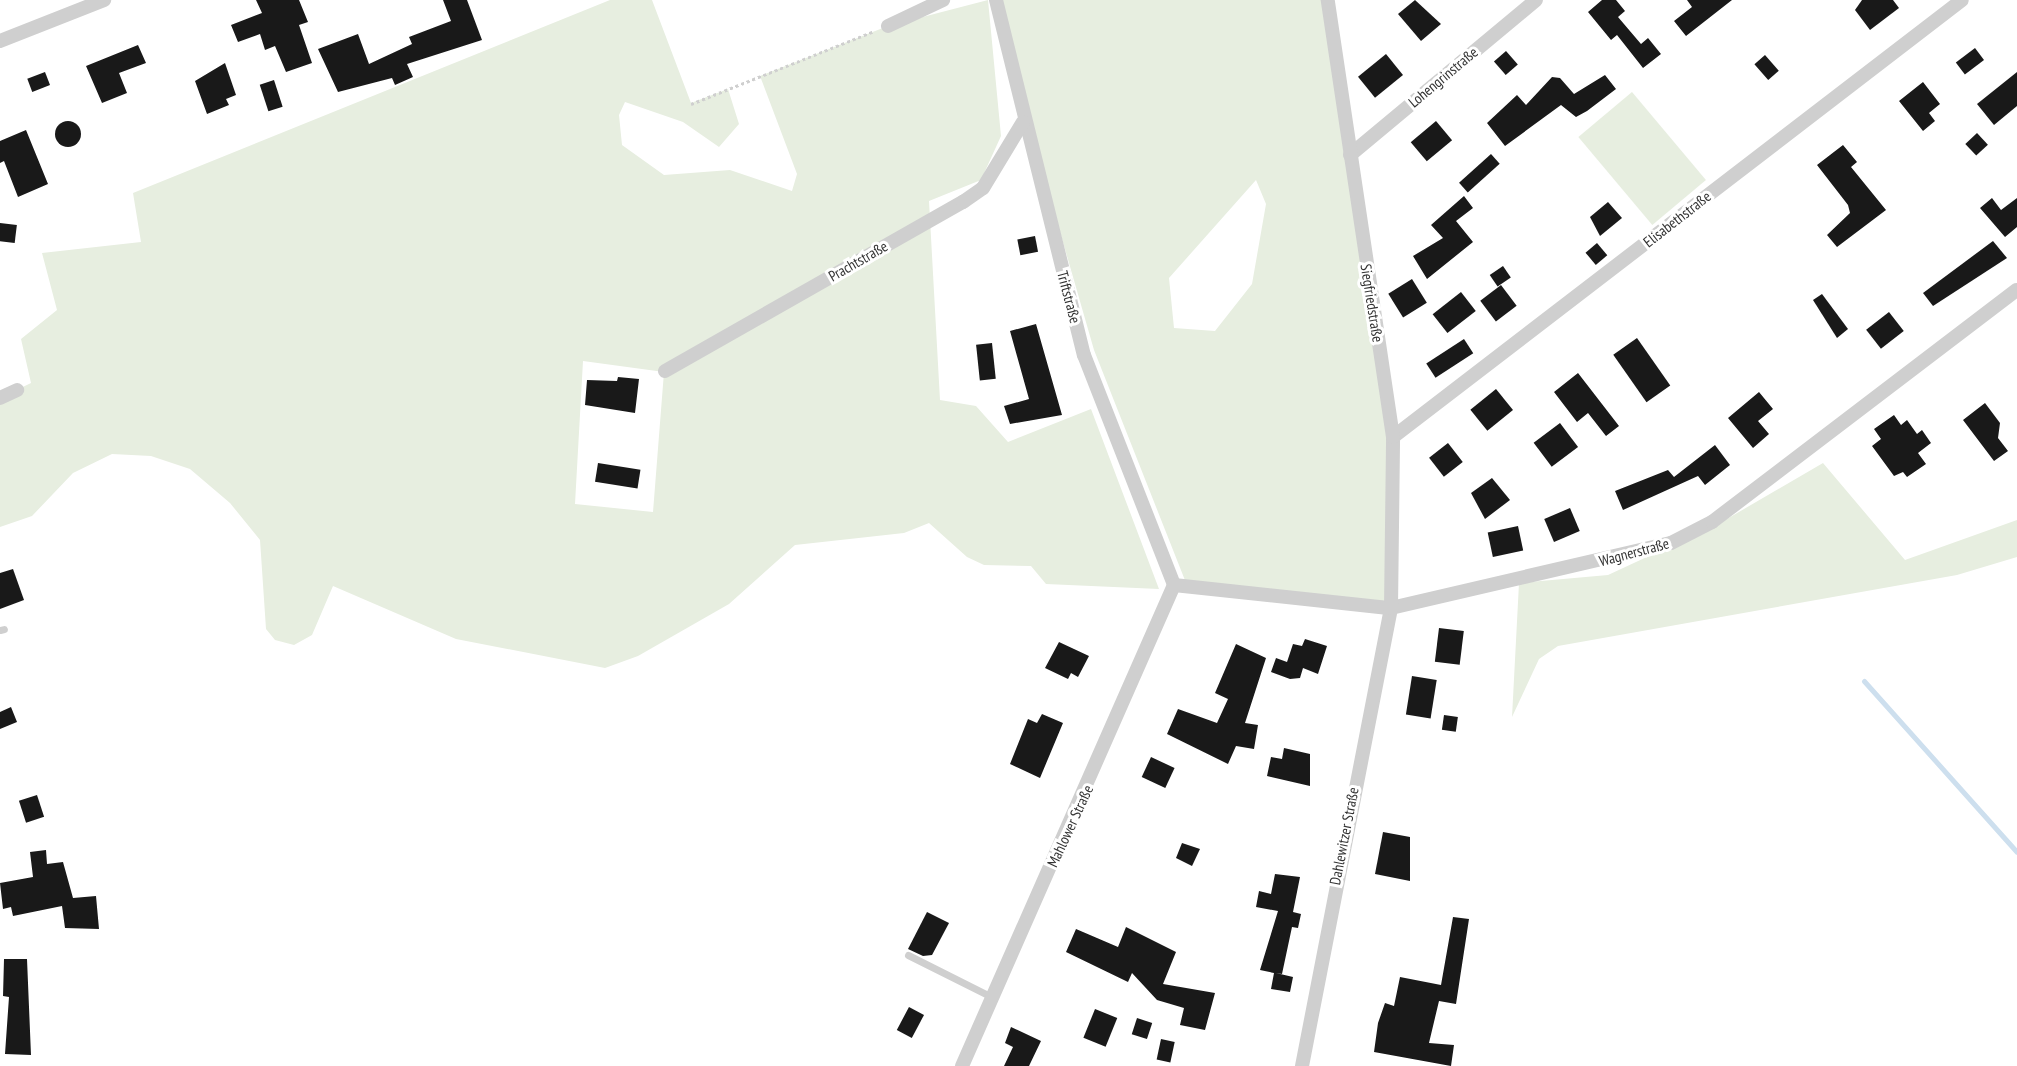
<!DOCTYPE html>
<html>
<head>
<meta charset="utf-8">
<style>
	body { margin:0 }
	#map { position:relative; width:2017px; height:1066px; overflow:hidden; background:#fff; font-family:"PT Sans Narrow",sans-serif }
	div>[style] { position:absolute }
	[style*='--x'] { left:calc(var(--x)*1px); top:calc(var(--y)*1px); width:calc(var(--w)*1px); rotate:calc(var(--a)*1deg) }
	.green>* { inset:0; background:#e7eee0; transform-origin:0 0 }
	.stream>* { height:5px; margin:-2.5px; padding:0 2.5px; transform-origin:2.5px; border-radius:2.5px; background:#cddfee }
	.building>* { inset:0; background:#191919; transform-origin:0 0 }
	.round { border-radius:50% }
	.path>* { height:3px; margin-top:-1.5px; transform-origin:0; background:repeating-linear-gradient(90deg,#cfcfcf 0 3px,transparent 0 6px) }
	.lane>* { height:7px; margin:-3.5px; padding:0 3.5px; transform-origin:3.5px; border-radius:3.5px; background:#cfcfcf }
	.street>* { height:14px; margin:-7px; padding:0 7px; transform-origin:7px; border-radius:7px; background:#cfcfcf }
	span { translate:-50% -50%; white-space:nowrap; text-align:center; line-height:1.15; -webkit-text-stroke:6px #fff; paint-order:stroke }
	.street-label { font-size:15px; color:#323232 }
</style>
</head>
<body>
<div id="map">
	<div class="green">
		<i style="clip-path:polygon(evenodd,610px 0,652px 0,691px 103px,728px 89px,739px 124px,719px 147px,683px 122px,625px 102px,619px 115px,622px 145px,664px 175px,730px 170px,792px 191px,797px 174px,760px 76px,888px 26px,988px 0,1001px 136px,981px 180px,929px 201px,940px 400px,976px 406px,1008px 442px,1091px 409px,1159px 589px,1046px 584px,1031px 566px,984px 565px,967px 557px,929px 523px,904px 533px,795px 545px,729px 604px,638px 656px,605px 668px,456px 639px,333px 586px,312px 635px,294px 645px,275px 640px,266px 629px,260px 540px,230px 503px,190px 469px,151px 456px,112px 454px,73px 473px,32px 516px,0 527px,0 398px,31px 383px,21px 339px,57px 310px,42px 253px,141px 242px,133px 193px,610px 0,583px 361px,664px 372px,653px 512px,575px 504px,583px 361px)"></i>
		<i style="clip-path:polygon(evenodd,1002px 0,1328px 0,1393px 437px,1391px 608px,1190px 593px,1094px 350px,1029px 124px,1002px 0,1256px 180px,1266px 204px,1252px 284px,1215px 331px,1174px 328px,1169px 278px,1256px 180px)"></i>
		<i style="left:1632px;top:92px;width:115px;height:70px;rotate:50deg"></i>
		<i style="clip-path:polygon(1823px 463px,1905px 560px,2017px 520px,2017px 557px,1957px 575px,1558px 646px,1539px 659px,1512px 717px,1519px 583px,1608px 575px,1720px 523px)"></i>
	</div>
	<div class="stream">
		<i style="--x:1864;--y:681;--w:229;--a:48.2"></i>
	</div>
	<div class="building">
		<i style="clip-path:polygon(256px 0,299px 0,308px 22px,299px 25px,312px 63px,286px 72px,275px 46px,265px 50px,260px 34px,238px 42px,231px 25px,262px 13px)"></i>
		<i style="clip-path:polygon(443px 0,467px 0,482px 40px,407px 64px,413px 77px,395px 85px,392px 78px,338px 92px,318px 49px,358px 34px,369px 64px,412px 44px,409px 37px,451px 21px)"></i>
		<i style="clip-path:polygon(1415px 0,1441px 24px,1421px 41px,1398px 14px)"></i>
		<i style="clip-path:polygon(1602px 0,1616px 0,1625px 11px,1618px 17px,1641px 44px,1648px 38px,1661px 54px,1643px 68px,1617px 35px,1611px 40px,1588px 12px)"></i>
		<i style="clip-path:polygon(1687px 0,1732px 0,1686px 36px,1674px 21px,1692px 7px)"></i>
		<i style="clip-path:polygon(1862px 0,1893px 0,1899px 8px,1870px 30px,1855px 10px)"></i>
		<i style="clip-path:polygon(138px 45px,146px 63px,119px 73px,127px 93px,102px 103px,86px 66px)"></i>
		<i style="left:1975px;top:48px;width:15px;height:24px;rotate:53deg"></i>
		<i style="left:1506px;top:51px;width:18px;height:16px;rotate:49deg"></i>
		<i style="left:1386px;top:54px;width:27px;height:36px;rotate:51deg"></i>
		<i style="left:1765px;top:55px;width:21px;height:14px;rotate:49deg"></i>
		<i style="clip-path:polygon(225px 63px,236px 95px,226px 99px,229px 105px,207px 114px,195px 81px)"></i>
		<i style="left:45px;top:72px;width:14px;height:19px;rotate:69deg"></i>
		<i style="clip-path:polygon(2017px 72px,2017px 106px,1994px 125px,1977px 104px)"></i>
		<i style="clip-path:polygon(1605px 75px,1616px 89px,1587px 111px,1576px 117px,1561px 105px,1505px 146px,1487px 123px,1517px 95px,1526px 105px,1552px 77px,1560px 78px,1574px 94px)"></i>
		<i style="left:274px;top:80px;width:28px;height:15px;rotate:72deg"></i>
		<i style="clip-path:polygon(1923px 82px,1940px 104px,1929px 113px,1935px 121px,1923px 131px,1899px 101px)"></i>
		<i style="left:1436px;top:121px;width:25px;height:33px;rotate:50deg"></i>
		<i class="round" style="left:55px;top:121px;width:26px;height:26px"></i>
		<i style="clip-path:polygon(26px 130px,48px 184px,18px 197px,4px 161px,0 163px,0 141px)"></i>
		<i style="left:1977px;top:133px;width:16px;height:16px;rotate:47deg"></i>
		<i style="clip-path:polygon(1843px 145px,1857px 162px,1851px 167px,1886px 210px,1837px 247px,1827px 235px,1850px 213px,1848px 205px,1817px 165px)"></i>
		<i style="left:1491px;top:154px;width:13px;height:43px;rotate:48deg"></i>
		<i style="clip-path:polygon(1464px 196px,1473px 208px,1456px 221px,1473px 242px,1427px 279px,1413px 256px,1443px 238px,1431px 225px)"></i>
		<i style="clip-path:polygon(1992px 198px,2001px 210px,2017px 198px,2017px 227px,2005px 237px,1980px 208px)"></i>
		<i style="clip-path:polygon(1608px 202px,1622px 218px,1600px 236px,1590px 217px)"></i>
		<i style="left:0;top:223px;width:17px;height:18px;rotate:7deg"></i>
		<i style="left:1035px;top:236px;width:16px;height:18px;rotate:79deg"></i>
		<i style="clip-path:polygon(1993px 241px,2007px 258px,1933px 306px,1923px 293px)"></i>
		<i style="left:1597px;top:243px;width:16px;height:15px;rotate:50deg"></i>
		<i style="left:1503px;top:266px;width:14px;height:16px;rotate:56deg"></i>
		<i style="left:1412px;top:279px;width:28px;height:28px;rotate:58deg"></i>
		<i style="left:1501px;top:285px;width:26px;height:26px;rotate:53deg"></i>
		<i style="left:1461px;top:292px;width:24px;height:36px;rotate:52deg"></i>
		<i style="clip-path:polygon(1822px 294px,1848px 329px,1837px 338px,1813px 300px)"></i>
		<i style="left:1889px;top:312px;width:24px;height:29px;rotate:52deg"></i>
		<i style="clip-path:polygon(1036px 324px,1062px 415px,1010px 424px,1004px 406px,1029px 399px,1010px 331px)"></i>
		<i style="left:1637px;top:338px;width:58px;height:29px;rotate:55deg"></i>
		<i style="left:1464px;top:339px;width:17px;height:45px;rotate:57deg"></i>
		<i style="left:992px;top:343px;width:36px;height:16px;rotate:84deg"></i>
		<i style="clip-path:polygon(1578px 373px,1619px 426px,1606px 436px,1588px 413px,1577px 422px,1554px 392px)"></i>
		<i style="clip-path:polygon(618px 377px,639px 379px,635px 413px,585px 405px,587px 380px,617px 381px)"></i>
		<i style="left:1496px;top:389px;width:27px;height:33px;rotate:51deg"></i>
		<i style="clip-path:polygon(1759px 392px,1773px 409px,1758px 421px,1769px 434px,1753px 448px,1728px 418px)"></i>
		<i style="clip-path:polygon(1985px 403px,2000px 423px,1998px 438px,2008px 451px,1994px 461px,1963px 420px)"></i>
		<i style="clip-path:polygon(1894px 415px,1901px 425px,1907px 420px,1917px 434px,1922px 430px,1931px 443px,1918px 453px,1926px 464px,1907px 477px,1903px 472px,1894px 476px,1872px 446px,1881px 439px,1874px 429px)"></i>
		<i style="left:1560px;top:423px;width:30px;height:33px;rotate:53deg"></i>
		<i style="left:1448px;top:443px;width:24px;height:24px;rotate:52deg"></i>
		<i style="clip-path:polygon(1715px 445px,1730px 465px,1705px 485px,1698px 476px,1623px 510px,1615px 491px,1668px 470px,1674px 477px)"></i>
		<i style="left:598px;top:463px;width:43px;height:19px;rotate:9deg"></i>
		<i style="clip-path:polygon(1492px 478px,1510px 500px,1485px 519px,1471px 493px)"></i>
		<i style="left:1570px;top:508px;width:25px;height:28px;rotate:67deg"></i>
		<i style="left:1518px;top:526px;width:25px;height:31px;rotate:78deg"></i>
		<i style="clip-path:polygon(13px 569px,24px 600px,0 609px,0 573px)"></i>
		<i style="left:1439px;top:628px;width:25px;height:34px;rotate:7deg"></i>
		<i style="clip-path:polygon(1305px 639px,1327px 646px,1318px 674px,1303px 668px,1300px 678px,1290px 679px,1271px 672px,1276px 658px,1287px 662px,1293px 644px,1302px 646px)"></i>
		<i style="clip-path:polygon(1059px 642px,1089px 656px,1078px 677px,1071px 673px,1068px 679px,1045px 668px)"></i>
		<i style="clip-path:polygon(1236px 644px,1266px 658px,1245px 723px,1258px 725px,1254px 749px,1236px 746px,1228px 764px,1167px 734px,1178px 709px,1217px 723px,1228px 699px,1215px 693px)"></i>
		<i style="left:1412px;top:676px;width:25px;height:39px;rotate:9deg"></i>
		<i style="clip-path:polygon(11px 707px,17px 722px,0 729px,0 712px)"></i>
		<i style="clip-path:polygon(1042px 714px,1063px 723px,1040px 778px,1010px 764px,1028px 719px,1037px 723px)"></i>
		<i style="left:1444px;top:715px;width:14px;height:15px;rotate:8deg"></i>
		<i style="clip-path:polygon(1284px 748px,1310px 754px,1310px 786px,1267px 776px,1271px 757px,1282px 759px)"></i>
		<i style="left:1151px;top:757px;width:26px;height:22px;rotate:25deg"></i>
		<i style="left:37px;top:795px;width:23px;height:19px;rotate:72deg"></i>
		<i style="clip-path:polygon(1383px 832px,1410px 837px,1410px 881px,1375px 874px)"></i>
		<i style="clip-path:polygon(1182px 843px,1200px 849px,1192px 866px,1176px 858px)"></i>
		<i style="clip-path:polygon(46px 850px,47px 864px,63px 862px,73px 898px,96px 896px,99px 929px,65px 928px,62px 906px,13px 916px,11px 907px,3px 909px,0 883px,33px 877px,30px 852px)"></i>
		<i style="clip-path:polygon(1275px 874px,1300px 877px,1293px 912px,1301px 914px,1298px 928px,1292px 927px,1282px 974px,1276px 973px,1293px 977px,1290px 992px,1271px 989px,1274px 973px,1260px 970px,1278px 911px,1256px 907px,1259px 891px,1271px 894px)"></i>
		<i style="clip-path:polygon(927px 912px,949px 923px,932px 955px,923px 956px,908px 949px)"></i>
		<i style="clip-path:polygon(1453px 917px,1469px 919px,1456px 1004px,1439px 1001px,1429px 1043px,1454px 1045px,1451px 1066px,1374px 1052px,1378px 1023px,1385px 1003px,1394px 1006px,1400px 977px,1441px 985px)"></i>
		<i style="clip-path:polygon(1126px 927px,1176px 952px,1163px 984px,1215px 993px,1205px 1030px,1180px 1025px,1184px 1008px,1157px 1000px,1132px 973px,1128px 982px,1066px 952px,1076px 929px,1118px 947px)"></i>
		<i style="clip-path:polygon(4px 959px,27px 959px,31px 1055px,5px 1054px,9px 997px,3px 996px)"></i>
		<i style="left:909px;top:1007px;width:17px;height:26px;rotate:28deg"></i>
		<i style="left:1095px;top:1009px;width:24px;height:31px;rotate:22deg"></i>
		<i style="left:1137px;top:1018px;width:16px;height:17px;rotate:18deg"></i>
		<i style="clip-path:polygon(1011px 1027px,1041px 1041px,1029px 1066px,1004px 1066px,1013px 1047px,1005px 1043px)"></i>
		<i style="left:1161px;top:1039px;width:14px;height:21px;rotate:12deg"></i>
	</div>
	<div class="path">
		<i style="--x:691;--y:104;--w:197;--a:-21.7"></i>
	</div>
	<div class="lane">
		<i style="--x:0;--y:630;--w:4;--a:-14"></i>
		<i style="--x:908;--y:955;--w:94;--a:26.6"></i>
	</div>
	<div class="street">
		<i style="--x:996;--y:0;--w:366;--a:76.1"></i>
		<i style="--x:1084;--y:355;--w:247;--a:68.6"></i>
		<i style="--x:888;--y:26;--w:61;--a:-25.3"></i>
		<i style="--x:0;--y:41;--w:112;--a:-21.5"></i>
		<i style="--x:1350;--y:155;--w:242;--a:-39.8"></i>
		<i style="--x:665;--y:371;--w:343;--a:-29.6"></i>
		<i style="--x:963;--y:202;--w:24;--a:-35"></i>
		<i style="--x:983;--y:188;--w:77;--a:-58.8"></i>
		<i style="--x:0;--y:398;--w:19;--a:-25"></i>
		<i style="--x:1393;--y:437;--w:717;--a:-37.52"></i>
		<i style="--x:1174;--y:585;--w:218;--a:6.1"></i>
		<i style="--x:1391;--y:608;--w:287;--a:-13.1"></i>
		<i style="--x:1671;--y:543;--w:46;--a:-27.1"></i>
		<i style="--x:1712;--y:522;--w:383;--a:-37.3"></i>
		<i style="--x:962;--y:1066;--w:526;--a:-66.21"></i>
		<i style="--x:1302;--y:1066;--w:467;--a:-79"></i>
		<i style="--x:1391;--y:608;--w:171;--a:-89.3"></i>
		<i style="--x:1393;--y:437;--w:442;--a:-98.5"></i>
	</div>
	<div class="street-label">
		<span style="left:1443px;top:77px;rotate:-40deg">Lohengrinstraße</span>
		<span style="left:1677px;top:219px;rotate:-38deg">Elisabethstraße</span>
		<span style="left:858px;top:261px;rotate:-30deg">Prachtstraße</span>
		<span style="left:1069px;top:297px;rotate:75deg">Triftstraße</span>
		<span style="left:1372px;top:303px;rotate:81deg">Siegfriedstraße</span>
		<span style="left:1634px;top:552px;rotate:-15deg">Wagnerstraße</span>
		<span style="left:1070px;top:826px;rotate:-65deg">Mahlower Straße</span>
		<span style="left:1344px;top:836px;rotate:-79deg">Dahlewitzer Straße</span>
	</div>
</div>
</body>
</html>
